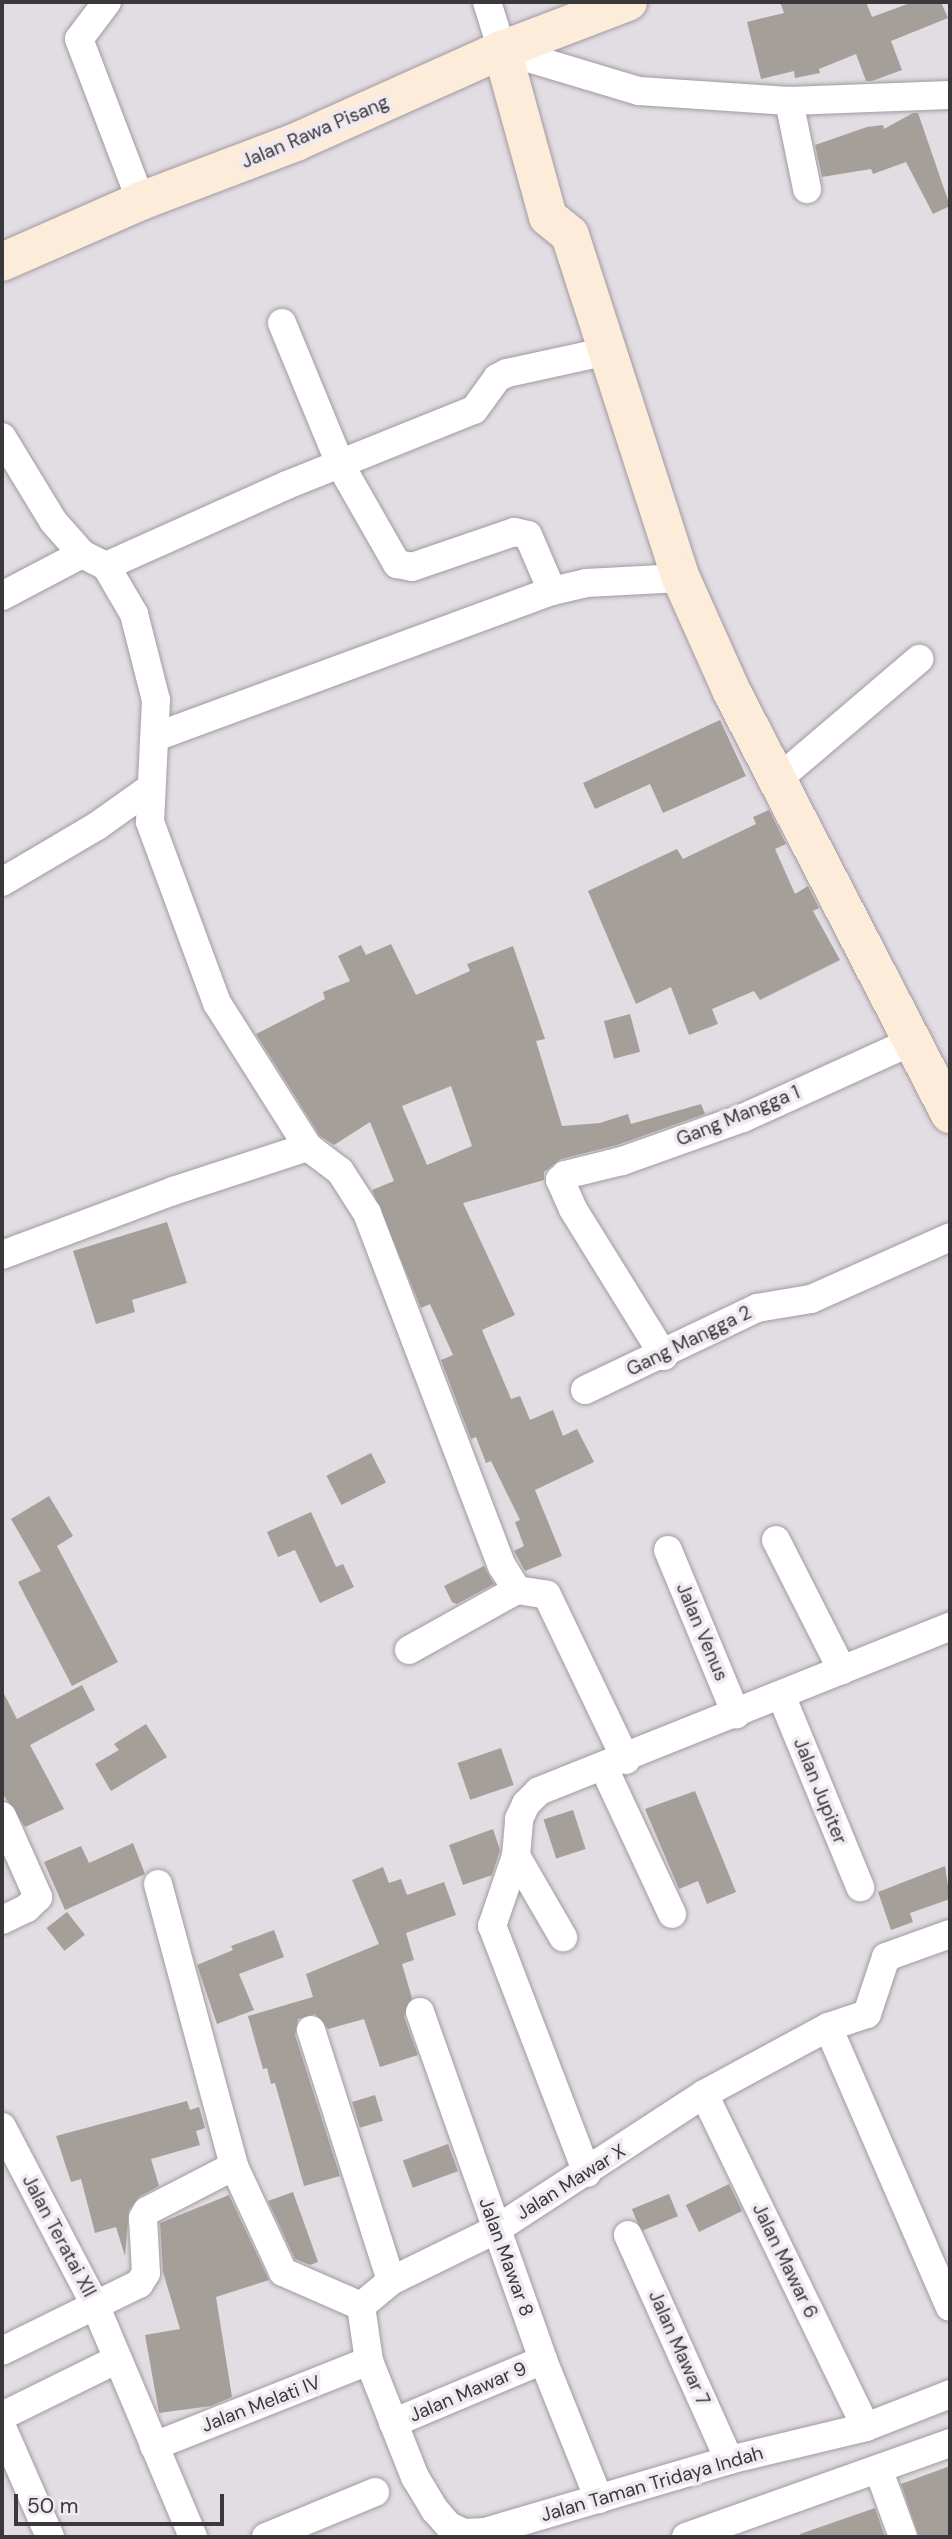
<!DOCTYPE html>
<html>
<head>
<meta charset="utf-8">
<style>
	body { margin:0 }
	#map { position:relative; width:952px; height:2539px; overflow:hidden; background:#e2dce3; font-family:"DM Sans",sans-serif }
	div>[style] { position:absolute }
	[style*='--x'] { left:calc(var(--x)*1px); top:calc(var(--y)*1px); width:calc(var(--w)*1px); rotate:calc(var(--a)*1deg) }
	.building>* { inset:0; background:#a59f99; transform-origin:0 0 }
	.roads { filter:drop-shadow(0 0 2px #a09aa1) drop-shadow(0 0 2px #a09aa1) }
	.street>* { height:28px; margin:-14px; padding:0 14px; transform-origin:14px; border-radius:14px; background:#fff }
	.secondary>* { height:38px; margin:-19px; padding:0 19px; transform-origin:19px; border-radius:19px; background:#fdecd9 }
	span { translate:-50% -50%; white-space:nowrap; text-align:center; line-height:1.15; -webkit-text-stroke:7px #efe9f0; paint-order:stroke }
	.street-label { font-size:19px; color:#3a383b }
	.frame { position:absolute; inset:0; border:4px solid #3a383b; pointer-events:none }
	.scale { position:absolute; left:14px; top:2494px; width:210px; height:32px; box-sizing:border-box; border:4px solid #3a383b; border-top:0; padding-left:9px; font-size:21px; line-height:24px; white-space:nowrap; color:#3a383b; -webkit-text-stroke:5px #efe9f0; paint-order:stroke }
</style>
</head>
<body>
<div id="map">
	<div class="building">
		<i style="clip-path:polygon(780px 2px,866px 2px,872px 17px,913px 2px,941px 2px,948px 18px,891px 41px,902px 70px,872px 81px,866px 81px,856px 54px,819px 69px,820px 73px,795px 78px,794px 71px,761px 79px,747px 22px,784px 13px)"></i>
		<i style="clip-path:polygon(913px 113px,918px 113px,950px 206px,933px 214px,906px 162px,873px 174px,871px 169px,822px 177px,815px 145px,867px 127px,883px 125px,884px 129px)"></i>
		<i style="clip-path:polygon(720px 720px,746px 776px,663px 813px,650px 784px,595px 809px,583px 783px)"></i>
		<i style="clip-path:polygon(769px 810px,786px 844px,775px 849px,795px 894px,808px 886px,819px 908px,813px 911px,840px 960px,760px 1000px,754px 991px,712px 1009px,718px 1024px,689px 1035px,671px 987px,636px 1004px,588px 891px,677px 849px,683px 859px,756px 824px,753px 817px)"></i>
		<i style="clip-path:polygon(evenodd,391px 944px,416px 995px,470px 971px,467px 964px,513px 946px,545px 1039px,536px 1041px,562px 1126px,600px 1123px,628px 1114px,631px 1124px,701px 1104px,705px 1114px,617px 1145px,561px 1159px,544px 1172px,544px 1180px,463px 1203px,515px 1315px,482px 1330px,511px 1399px,520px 1396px,530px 1420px,553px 1410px,563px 1436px,577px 1429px,594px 1462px,535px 1490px,562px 1556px,525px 1571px,514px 1551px,524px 1546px,515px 1522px,520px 1520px,491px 1461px,486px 1463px,476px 1437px,471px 1439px,441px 1360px,453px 1355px,430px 1304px,421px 1308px,372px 1190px,394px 1181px,370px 1122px,334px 1145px,320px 1136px,256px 1034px,325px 999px,323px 992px,350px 981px,338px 956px,361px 945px,366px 955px,391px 944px,451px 1086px,472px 1146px,427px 1165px,402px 1106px,451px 1086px)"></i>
		<i style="left:630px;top:1014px;width:39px;height:27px;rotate:75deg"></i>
		<i style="clip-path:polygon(167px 1222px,187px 1283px,132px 1300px,135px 1312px,96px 1324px,73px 1251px)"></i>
		<i style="left:371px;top:1453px;width:33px;height:50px;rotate:63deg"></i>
		<i style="clip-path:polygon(49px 1496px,73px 1536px,57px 1546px,118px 1662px,72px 1686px,18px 1582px,41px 1571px,11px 1519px)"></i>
		<i style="clip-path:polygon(311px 1512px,336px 1567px,343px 1564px,354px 1587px,320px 1603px,295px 1550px,278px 1557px,267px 1532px)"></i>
		<i style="clip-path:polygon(484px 1566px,494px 1584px,457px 1604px,452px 1602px,444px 1586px)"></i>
		<i style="clip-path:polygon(82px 1685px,95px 1710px,30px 1745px,64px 1809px,25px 1827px,2px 1793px,2px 1690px,17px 1719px)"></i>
		<i style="clip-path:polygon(146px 1724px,167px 1757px,111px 1791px,95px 1764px,119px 1750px,114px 1744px)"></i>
		<i style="left:501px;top:1748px;width:39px;height:46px;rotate:71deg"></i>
		<i style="clip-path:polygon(695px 1791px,736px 1892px,707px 1904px,698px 1881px,679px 1889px,645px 1809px)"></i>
		<i style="left:573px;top:1810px;width:41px;height:31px;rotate:72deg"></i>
		<i style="clip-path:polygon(493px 1829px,500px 1850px,492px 1875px,463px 1885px,449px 1845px)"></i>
		<i style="clip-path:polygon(133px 1843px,145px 1874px,65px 1910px,44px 1862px,81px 1846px,89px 1863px)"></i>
		<i style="clip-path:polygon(945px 1866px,950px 1899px,910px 1913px,913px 1922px,891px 1930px,878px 1892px)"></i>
		<i style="clip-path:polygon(383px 1867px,389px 1883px,401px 1879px,407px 1895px,444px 1882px,456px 1915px,406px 1933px,414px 1960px,402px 1964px,412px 1998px,404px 2017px,418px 2055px,380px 2067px,364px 2019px,328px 2029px,315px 2014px,298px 2019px,295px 2035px,340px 2176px,304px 2186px,275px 2083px,271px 2084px,267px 2068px,263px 2069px,248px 2016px,313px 1997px,306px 1974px,379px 1944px,352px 1880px)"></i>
		<i style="left:67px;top:1912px;width:29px;height:26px;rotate:52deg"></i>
		<i style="clip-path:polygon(274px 1930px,284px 1957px,239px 1974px,254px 2010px,217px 2024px,197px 1965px,233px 1950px,231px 1946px)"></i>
		<i style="left:375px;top:2095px;width:27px;height:24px;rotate:73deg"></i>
		<i style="clip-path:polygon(187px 2101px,190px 2110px,199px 2107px,205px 2128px,196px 2131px,200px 2145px,151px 2159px,159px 2186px,139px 2197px,129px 2210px,125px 2256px,116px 2227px,95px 2233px,81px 2179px,71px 2182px,56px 2136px)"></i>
		<i style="left:448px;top:2144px;width:29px;height:48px;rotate:70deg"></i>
		<i style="left:729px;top:2184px;width:30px;height:48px;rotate:64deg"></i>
		<i style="clip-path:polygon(293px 2192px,318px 2262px,310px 2265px,295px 2259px,268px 2201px)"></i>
		<i style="left:669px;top:2194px;width:24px;height:40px;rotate:68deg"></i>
		<i style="clip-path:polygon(229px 2195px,269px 2280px,216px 2297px,232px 2397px,211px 2406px,159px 2413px,145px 2335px,180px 2329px,163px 2272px,160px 2223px)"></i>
		<i style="clip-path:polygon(950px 2466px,950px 2537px,919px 2537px,901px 2484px)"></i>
		<i style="clip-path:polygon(875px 2508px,885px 2537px,801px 2537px,800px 2534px)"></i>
	</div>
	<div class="roads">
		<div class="street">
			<i style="--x:107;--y:2;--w:46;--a:127.1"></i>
			<i style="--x:79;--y:39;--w:173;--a:69.1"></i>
			<i style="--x:487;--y:2;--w:50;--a:72.6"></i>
			<i style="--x:502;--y:50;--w:143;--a:16.7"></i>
			<i style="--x:639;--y:91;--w:150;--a:3.8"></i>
			<i style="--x:789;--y:101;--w:161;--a:-2.1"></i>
			<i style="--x:789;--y:101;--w:90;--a:78.4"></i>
			<i style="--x:282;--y:323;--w:155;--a:67.6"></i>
			<i style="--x:341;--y:466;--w:113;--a:60.3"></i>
			<i style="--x:397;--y:564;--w:15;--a:11"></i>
			<i style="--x:412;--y:567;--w:108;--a:-18.9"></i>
			<i style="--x:514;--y:532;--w:14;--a:12"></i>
			<i style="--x:528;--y:535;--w:61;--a:66.8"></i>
			<i style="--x:2;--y:437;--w:98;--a:58.7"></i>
			<i style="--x:53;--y:521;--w:44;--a:48.7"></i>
			<i style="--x:82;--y:554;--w:27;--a:27"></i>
			<i style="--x:106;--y:566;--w:56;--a:59.7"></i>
			<i style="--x:134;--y:614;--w:89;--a:75.7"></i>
			<i style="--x:156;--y:700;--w:122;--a:92.8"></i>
			<i style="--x:150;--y:822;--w:193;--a:69.7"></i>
			<i style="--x:217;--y:1003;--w:170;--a:57.7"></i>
			<i style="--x:308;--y:1147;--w:40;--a:37"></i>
			<i style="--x:340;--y:1171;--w:50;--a:57.3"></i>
			<i style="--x:367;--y:1213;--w:378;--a:69.1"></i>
			<i style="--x:502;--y:1566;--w:28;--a:58"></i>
			<i style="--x:517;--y:1590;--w:30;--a:9"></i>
			<i style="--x:547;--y:1595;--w:183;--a:64.4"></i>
			<i style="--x:106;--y:566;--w:198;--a:-24.1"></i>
			<i style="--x:287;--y:485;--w:201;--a:-21.9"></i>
			<i style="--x:474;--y:410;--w:39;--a:-54"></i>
			<i style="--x:497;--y:378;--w:11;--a:-27"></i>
			<i style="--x:507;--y:373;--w:103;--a:-12.3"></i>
			<i style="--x:2;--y:596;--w:90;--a:-27.7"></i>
			<i style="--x:158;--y:736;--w:420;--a:-20.2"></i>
			<i style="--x:552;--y:591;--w:35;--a:-13"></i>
			<i style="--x:586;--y:583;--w:95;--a:-3"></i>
			<i style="--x:777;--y:780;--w:187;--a:-40.4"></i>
			<i style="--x:2;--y:882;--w:110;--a:-30.5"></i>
			<i style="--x:97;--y:826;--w:64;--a:-35.4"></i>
			<i style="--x:2;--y:1255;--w:183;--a:-20.5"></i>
			<i style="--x:173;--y:1191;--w:142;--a:-18.1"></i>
			<i style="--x:664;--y:1356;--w:173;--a:-121.8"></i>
			<i style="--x:573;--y:1209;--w:32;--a:-114"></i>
			<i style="--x:560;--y:1180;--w:7;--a:-45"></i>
			<i style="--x:565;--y:1175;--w:59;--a:-13.8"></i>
			<i style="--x:622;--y:1161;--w:128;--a:-19.6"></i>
			<i style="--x:743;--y:1118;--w:187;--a:-24.4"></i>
			<i style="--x:585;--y:1390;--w:191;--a:-25.5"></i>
			<i style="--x:757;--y:1308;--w:55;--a:-9.5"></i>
			<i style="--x:811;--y:1299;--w:152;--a:-24"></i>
			<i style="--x:776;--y:1540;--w:146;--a:63.1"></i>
			<i style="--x:668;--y:1550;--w:178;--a:67.5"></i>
			<i style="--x:409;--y:1650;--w:124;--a:-29.1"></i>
			<i style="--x:781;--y:1695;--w:208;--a:67.6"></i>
			<i style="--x:604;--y:1768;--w:161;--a:65"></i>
			<i style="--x:2;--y:1816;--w:89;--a:66"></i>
			<i style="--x:38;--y:1897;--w:16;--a:135"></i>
			<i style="--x:27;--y:1908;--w:28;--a:154"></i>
			<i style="--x:516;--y:1856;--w:94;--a:59.9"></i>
			<i style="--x:158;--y:1884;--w:292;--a:74.9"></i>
			<i style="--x:950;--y:1934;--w:68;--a:160.2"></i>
			<i style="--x:886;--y:1957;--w:60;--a:108.4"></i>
			<i style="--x:867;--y:2014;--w:41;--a:161.6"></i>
			<i style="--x:828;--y:2027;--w:141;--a:151.6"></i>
			<i style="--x:704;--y:2094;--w:247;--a:146.9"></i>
			<i style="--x:497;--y:2229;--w:118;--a:153.9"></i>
			<i style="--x:391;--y:2281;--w:39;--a:140"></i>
			<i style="--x:361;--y:2306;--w:56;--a:81.7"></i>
			<i style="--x:369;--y:2361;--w:125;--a:68.4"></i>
			<i style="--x:415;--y:2477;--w:39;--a:59"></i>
			<i style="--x:435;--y:2510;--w:21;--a:49"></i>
			<i style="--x:449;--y:2526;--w:17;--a:25"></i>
			<i style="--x:464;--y:2533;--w:21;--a:-3"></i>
			<i style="--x:485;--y:2532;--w:254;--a:-16.4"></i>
			<i style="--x:729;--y:2460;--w:141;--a:-13.5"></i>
			<i style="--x:866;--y:2427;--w:90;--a:-21.4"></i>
			<i style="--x:420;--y:2012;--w:369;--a:70.5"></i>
			<i style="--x:543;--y:2360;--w:150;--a:68.1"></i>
			<i style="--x:828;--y:2027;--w:305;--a:66.5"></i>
			<i style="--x:311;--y:2030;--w:263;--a:72.3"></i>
			<i style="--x:704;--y:2094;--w:370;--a:64.1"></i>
			<i style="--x:2;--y:2127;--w:203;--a:62.4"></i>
			<i style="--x:96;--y:2307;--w:250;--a:67.1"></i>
			<i style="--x:587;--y:2173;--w:265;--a:-111"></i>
			<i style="--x:492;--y:1926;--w:74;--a:-71.1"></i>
			<i style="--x:516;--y:1856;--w:37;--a:-85"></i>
			<i style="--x:519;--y:1819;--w:17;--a:-65"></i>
			<i style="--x:526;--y:1804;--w:18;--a:-45"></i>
			<i style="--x:539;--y:1791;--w:443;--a:-21.8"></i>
			<i style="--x:628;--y:2235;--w:247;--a:65.8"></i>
			<i style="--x:2;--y:2351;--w:153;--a:-26.1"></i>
			<i style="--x:139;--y:2284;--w:13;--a:-58"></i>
			<i style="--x:146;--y:2273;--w:55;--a:-93.1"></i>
			<i style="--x:143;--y:2218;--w:8;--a:-60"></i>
			<i style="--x:147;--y:2211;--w:98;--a:-27.3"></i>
			<i style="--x:234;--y:2166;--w:117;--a:65.2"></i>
			<i style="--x:283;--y:2272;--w:85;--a:23.6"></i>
			<i style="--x:2;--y:2416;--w:129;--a:-26.2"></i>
			<i style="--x:393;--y:2423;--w:163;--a:-22.8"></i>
			<i style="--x:2;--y:2427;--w:120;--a:66.4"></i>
			<i style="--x:154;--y:2446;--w:231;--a:-21.6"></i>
			<i style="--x:879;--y:2471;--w:70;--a:70"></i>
			<i style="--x:266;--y:2537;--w:118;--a:-22.4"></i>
			<i style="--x:686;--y:2537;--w:280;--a:-19.6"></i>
		</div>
		<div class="secondary">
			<i style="--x:502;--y:50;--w:173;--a:74.6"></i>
			<i style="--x:548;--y:217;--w:28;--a:39"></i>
			<i style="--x:570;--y:235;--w:361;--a:72.1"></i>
			<i style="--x:681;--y:578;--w:125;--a:65.9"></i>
			<i style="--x:732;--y:692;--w:475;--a:62.7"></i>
			<i style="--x:2;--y:262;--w:152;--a:-23.7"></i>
			<i style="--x:141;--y:201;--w:166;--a:-20.8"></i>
			<i style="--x:296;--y:142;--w:226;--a:-24.1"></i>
			<i style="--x:502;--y:50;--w:135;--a:-20.9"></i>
		</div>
	</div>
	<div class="street-label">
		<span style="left:315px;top:132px;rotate:-23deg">Jalan Rawa Pisang</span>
		<span style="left:738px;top:1116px;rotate:-22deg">Gang Mangga 1</span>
		<span style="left:689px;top:1341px;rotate:-26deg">Gang Mangga 2</span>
		<span style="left:702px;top:1632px;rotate:67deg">Jalan Venus</span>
		<span style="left:820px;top:1791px;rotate:68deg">Jalan Jupiter</span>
		<span style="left:571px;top:2182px;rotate:-32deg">Jalan Mawar X</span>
		<span style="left:59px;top:2236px;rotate:62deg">Jalan Teratai XII</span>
		<span style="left:506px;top:2257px;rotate:70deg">Jalan Mawar 8</span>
		<span style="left:785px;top:2261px;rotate:64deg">Jalan Mawar 6</span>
		<span style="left:679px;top:2348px;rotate:66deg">Jalan Mawar 7</span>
		<span style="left:468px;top:2392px;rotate:-23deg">Jalan Mawar 9</span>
		<span style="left:261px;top:2404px;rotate:-21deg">Jalan Melati IV</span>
		<span style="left:652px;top:2484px;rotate:-16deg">Jalan Taman Tridaya Indah</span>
	</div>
	<div class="frame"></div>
	<div class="scale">50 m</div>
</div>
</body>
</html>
